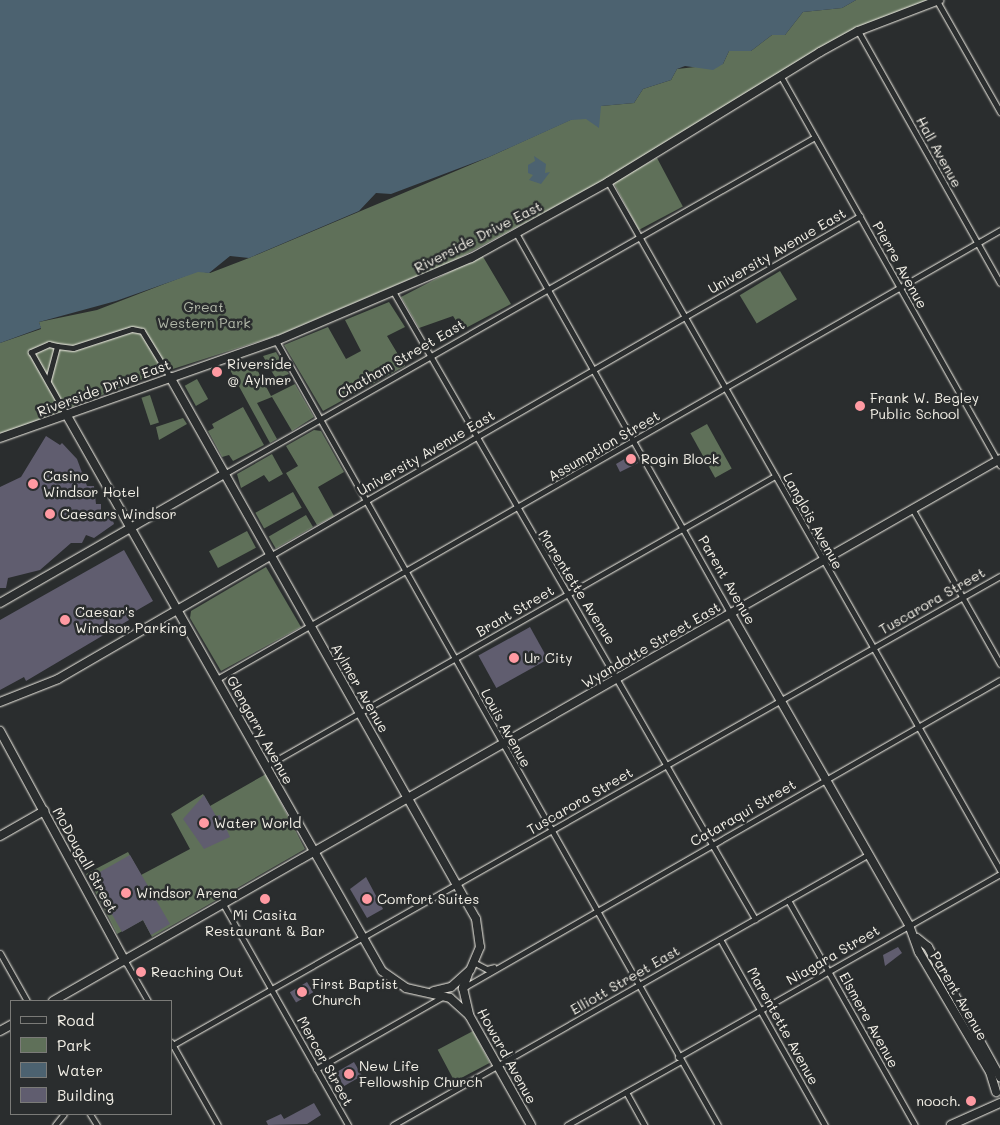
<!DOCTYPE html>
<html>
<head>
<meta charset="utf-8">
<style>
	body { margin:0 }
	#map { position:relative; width:1000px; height:1125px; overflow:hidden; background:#2a2d2e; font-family:Mali,sans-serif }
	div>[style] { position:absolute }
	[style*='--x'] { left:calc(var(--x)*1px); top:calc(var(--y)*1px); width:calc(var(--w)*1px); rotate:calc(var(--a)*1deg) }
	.green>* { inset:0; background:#5f7059; transform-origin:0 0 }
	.water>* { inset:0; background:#4c6270 }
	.building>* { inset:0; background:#605d6f; transform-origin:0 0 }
	.roads { filter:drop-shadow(0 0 1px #f4f1e8) drop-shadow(0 0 1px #f4f1e8) }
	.street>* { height:5px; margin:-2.5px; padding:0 2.5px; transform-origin:2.5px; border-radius:2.5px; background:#2a2d2e }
	.secondary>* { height:8px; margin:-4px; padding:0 4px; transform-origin:4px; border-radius:4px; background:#2a2d2e }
	.dots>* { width:14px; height:14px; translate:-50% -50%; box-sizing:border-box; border:2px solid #2a2d2e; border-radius:50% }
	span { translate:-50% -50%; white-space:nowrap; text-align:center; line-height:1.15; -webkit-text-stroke:5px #2a2d2e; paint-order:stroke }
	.street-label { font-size:14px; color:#f4f1e8 }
	.park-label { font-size:14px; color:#b1b7a8 }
	.poi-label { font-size:14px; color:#f4f1e8 }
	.left { translate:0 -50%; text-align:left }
	.right { translate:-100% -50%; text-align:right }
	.legend { position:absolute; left:10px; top:1000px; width:162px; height:115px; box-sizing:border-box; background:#2a2d2e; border:1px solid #7b7b78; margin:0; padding:6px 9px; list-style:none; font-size:15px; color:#f4f1e8 }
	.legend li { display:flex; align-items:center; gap:10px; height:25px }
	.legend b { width:25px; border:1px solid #7b7b78 }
</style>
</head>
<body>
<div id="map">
	<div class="green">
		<i style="clip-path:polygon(856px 0,930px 0,831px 43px,603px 181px,455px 260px,279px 335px,148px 377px,0 435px,0 343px,41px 329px,39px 322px,97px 310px,198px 271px,210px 273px,249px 258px,489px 157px,601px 106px,634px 103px,643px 89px,671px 80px,677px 69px,723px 64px,729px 51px,751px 51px,772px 35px,785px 35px,803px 12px,842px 8px)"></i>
		<i style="left:657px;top:158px;width:55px;height:50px;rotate:62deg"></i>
		<i style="clip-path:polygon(482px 255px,511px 304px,462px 330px,453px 316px,419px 328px,401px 297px)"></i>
		<i style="left:780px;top:271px;width:33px;height:47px;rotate:59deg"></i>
		<i style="clip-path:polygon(389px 302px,405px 327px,387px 336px,405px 366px,323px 411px,284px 345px,328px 327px,346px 359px,361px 351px,345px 320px)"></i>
		<i style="clip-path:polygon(276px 352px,289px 374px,276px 379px,263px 356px)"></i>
		<i style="clip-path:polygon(252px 360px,271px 396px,295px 384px,314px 417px,292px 431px,272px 397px,257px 403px,277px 439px,270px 443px,229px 368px)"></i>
		<i style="left:197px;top:379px;width:23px;height:14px;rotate:61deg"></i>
		<i style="left:150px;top:395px;width:29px;height:9px;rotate:72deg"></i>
		<i style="clip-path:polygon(243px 407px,264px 445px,233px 461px,229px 455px,222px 457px,208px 431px,214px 428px,212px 424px)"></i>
		<i style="clip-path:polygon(183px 418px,187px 424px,159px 440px,156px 427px)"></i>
		<i style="left:707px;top:424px;width:51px;height:19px;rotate:61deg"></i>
		<i style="clip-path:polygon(314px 430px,321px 431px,344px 472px,318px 487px,334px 516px,317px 525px,286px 473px,298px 466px,286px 446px)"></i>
		<i style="clip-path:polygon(272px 454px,283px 474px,269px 482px,264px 475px,241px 488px,237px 474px)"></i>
		<i style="left:293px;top:492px;width:18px;height:43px;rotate:61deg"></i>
		<i style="left:306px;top:515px;width:14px;height:43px;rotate:60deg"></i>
		<i style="left:247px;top:531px;width:19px;height:43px;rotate:62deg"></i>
		<i style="clip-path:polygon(266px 567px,301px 627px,221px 671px,190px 618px,191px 611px)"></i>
		<i style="clip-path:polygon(266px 774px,305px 849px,152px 937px,143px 920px,117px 934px,86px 874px,128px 852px,141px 875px,190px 849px,171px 814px,203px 794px,210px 806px)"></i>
		<i style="left:473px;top:1031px;width:36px;height:40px;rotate:62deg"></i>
	</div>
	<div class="water">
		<i style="clip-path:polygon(0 0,856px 0,842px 8px,803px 12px,785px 35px,772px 35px,751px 51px,729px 51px,723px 64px,713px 70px,685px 66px,677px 69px,671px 80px,643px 89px,634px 103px,601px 106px,599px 128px,586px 119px,571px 120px,489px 157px,391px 194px,376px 193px,359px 211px,249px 258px,230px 256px,209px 273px,198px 272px,116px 301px,39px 322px,41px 328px,0 343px)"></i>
		<i style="clip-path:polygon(534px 156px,546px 164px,545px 173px,550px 172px,541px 184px,529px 180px,533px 175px,528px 173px,528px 165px,535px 161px)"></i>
	</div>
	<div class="building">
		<i style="clip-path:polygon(46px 436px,60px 445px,62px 443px,77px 459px,87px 486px,94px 486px,96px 504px,101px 504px,101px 511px,110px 511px,114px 524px,94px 538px,86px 535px,82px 543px,71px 543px,40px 570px,8px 578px,6px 588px,0 588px,0 487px,21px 477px)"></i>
		<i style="clip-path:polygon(633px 454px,638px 463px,620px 472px,616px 464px)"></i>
		<i style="clip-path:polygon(124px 550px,153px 601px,127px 616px,129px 620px,26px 681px,24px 677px,0 690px,0 620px)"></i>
		<i style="left:530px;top:627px;width:37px;height:59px;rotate:61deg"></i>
		<i style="clip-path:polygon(204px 795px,216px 816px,220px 815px,230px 837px,204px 849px,183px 819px)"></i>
		<i style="clip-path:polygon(130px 855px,170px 924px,151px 935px,143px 920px,122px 932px,91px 877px)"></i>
		<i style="clip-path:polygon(366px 877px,383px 909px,367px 918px,350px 889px)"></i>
		<i style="clip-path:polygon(898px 947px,902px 953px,885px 966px,883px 955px)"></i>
		<i style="left:307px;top:982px;width:12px;height:20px;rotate:59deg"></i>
		<i style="left:354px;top:1062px;width:16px;height:21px;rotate:60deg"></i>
		<i style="clip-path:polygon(314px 1103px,321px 1115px,307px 1124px,268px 1125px,266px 1121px,281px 1114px,284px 1119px)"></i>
	</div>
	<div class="roads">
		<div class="street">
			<i style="--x:937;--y:1;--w:128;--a:60.4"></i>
			<i style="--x:858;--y:31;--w:289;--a:60.6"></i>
			<i style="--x:780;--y:75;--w:448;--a:60.6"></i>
			<i style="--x:608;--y:182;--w:792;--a:60.33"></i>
			<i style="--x:516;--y:233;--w:437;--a:60.6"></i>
			<i style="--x:394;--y:293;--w:723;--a:60.03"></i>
			<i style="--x:276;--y:341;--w:900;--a:60.59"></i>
			<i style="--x:57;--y:346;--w:8;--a:-166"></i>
			<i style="--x:49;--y:344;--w:20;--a:156"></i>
			<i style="--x:31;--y:352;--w:71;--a:60.6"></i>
			<i style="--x:48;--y:380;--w:35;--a:-75"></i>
			<i style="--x:57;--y:346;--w:16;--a:7"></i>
			<i style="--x:73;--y:348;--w:62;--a:-17.9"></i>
			<i style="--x:132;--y:329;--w:10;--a:11"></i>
			<i style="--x:142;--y:331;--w:54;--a:58.7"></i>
			<i style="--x:224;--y:474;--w:680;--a:-29.69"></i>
			<i style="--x:913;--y:510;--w:177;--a:60.5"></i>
			<i style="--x:270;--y:556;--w:681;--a:-29.95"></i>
			<i style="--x:217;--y:679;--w:903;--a:-29.83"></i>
			<i style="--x:266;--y:766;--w:586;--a:-29.67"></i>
			<i style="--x:788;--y:900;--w:258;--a:60.6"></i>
			<i style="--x:223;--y:904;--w:254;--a:60.5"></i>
			<i style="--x:720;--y:939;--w:214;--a:60.6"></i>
			<i style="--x:0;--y:953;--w:55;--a:60.6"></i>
			<i style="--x:125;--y:961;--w:46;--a:60.1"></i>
			<i style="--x:475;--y:963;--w:13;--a:27"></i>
			<i style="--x:487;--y:969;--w:7;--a:-16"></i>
			<i style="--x:463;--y:988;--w:619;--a:-29.84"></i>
			<i style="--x:171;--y:1042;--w:95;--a:60.5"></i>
			<i style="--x:171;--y:1046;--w:953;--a:-29.55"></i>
			<i style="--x:678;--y:1057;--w:370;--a:-29.6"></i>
			<i style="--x:316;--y:1069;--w:147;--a:-29.7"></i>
			<i style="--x:626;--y:1092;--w:38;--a:61"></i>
			<i style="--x:90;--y:1114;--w:13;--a:58"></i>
			<i style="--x:55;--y:1125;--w:14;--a:-51"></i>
			<i style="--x:393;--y:1125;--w:548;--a:-29.65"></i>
			<i style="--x:567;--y:1125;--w:131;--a:-29.3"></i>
		</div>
		<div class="secondary">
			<i style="--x:170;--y:377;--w:622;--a:60.55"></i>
			<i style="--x:476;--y:919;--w:28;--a:82"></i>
			<i style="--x:480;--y:947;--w:25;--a:113"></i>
			<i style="--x:470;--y:970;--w:25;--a:138"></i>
			<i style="--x:451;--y:987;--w:18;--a:167"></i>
			<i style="--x:66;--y:414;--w:640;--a:60.43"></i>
			<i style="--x:382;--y:971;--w:29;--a:35"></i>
			<i style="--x:406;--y:988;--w:45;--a:12.8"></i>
			<i style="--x:450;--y:998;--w:25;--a:42"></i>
			<i style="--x:0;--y:438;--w:293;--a:-19.4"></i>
			<i style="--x:276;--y:341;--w:212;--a:-23.1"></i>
			<i style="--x:471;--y:258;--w:157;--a:-29"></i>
			<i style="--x:608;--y:182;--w:249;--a:-31.5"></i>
			<i style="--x:820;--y:52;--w:43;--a:-28.9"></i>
			<i style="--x:858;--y:31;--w:87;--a:-20.9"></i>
			<i style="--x:0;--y:603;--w:258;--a:-29.9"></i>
			<i style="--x:731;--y:614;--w:358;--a:60.2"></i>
			<i style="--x:909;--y:925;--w:29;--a:70"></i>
			<i style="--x:919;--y:952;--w:139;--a:59.4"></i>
			<i style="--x:990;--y:1072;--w:21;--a:73"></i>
			<i style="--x:0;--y:702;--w:62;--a:-21.6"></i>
			<i style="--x:58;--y:679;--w:245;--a:-30.1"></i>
			<i style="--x:0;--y:731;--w:262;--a:61.5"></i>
			<i style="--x:0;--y:836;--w:51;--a:-29.6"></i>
			<i style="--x:917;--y:938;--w:14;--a:39"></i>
			<i style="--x:928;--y:947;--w:149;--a:61"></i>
			<i style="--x:468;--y:974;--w:15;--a:110"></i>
			<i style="--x:463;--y:988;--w:28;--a:77"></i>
			<i style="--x:469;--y:1015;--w:126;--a:60.6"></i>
			<i style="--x:53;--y:1001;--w:1091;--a:-29.78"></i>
			<i style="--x:0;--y:1031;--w:13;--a:-29"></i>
			<i style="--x:951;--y:1125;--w:54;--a:-24.2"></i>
		</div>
	</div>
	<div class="dots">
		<i style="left:217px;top:372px;background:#ff9aa2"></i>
		<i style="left:860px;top:406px;background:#ff9aa2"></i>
		<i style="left:631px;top:459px;background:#ff9aa2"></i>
		<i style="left:33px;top:484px;background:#ff9aa2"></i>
		<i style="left:50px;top:514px;background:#ff9aa2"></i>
		<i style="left:65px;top:620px;background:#ff9aa2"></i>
		<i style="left:514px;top:658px;background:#ff9aa2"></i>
		<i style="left:204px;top:823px;background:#ff9aa2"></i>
		<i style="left:126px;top:893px;background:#ff9aa2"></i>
		<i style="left:265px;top:899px;background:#ff9aa2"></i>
		<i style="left:367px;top:899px;background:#ff9aa2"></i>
		<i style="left:141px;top:972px;background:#ff9aa2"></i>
		<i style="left:302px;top:992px;background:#ff9aa2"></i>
		<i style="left:349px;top:1074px;background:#ff9aa2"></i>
		<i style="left:971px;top:1101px;background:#ff9aa2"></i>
	</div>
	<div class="street-label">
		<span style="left:939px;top:152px;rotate:61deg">Hall Avenue</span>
		<span style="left:478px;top:237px;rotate:-27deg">Riverside Drive East</span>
		<span style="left:777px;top:251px;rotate:-30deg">University Avenue East</span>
		<span style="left:900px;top:265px;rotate:61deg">Pierre Avenue</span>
		<span style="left:401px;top:359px;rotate:-30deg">Chatham Street East</span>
		<span style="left:104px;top:388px;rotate:-20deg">Riverside Drive East</span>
		<span style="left:604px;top:446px;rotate:-30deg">Assumption Street</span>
		<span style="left:426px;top:453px;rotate:-30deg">University Avenue East</span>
		<span style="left:813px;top:521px;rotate:61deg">Langlois Avenue</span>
		<span style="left:727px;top:580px;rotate:60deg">Parent Avenue</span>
		<span style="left:577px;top:587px;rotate:58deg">Marentette Avenue</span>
		<span style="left:932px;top:601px;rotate:-30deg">Tuscarora Street</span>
		<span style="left:515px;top:611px;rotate:-30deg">Brant Street</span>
		<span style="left:651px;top:645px;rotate:-30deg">Wyandotte Street East</span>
		<span style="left:360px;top:688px;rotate:60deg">Aylmer Avenue</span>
		<span style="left:506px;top:728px;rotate:61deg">Louis Avenue</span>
		<span style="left:260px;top:730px;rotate:61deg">Glengarry Avenue</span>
		<span style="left:580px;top:801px;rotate:-30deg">Tuscarora Street</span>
		<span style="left:743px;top:813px;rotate:-30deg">Cataraqui Street</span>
		<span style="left:85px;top:860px;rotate:61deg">McDougall Street</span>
		<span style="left:833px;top:955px;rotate:-30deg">Niagara Street</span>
		<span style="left:625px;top:980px;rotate:-30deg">Elliott Street East</span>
		<span style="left:959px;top:996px;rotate:60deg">Parent Avenue</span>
		<span style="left:869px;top:1020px;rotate:61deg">Elsmere Avenue</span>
		<span style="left:783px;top:1026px;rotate:61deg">Marentette Avenue</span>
		<span style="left:507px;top:1056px;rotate:61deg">Howard Avenue</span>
		<span style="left:325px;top:1061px;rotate:61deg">Mercer Street</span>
	</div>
	<div class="park-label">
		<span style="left:204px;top:315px">Great<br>Western Park</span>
	</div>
	<div class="poi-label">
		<span class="left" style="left:227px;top:372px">Riverside<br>@ Aylmer</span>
		<span class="left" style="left:870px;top:406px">Frank W. Begley<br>Public School</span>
		<span class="left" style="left:641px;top:459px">Rogin Block</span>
		<span class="left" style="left:43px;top:484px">Casino<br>Windsor Hotel</span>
		<span class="left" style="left:60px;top:514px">Caesars Windsor</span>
		<span class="left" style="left:75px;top:620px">Caesar's<br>Windsor Parking</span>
		<span class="left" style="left:524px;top:658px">Ur City</span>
		<span class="left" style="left:214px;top:823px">Water World</span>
		<span class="left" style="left:136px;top:893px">Windsor Arena</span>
		<span class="left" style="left:377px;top:899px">Comfort Suites</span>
		<span style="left:265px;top:923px">Mi Casita<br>Restaurant &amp; Bar</span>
		<span class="left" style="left:151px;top:972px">Reaching Out</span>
		<span class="left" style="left:312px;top:992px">First Baptist<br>Church</span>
		<span class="left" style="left:359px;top:1074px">New Life<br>Fellowship Church</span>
		<span class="right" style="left:961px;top:1101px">nooch.</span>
	</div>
	<ul class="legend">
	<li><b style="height:6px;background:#2a2d2e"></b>Road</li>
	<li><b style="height:14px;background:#5f7059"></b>Park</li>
	<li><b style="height:14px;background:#4c6270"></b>Water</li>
	<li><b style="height:14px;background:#605d6f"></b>Building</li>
	</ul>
</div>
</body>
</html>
